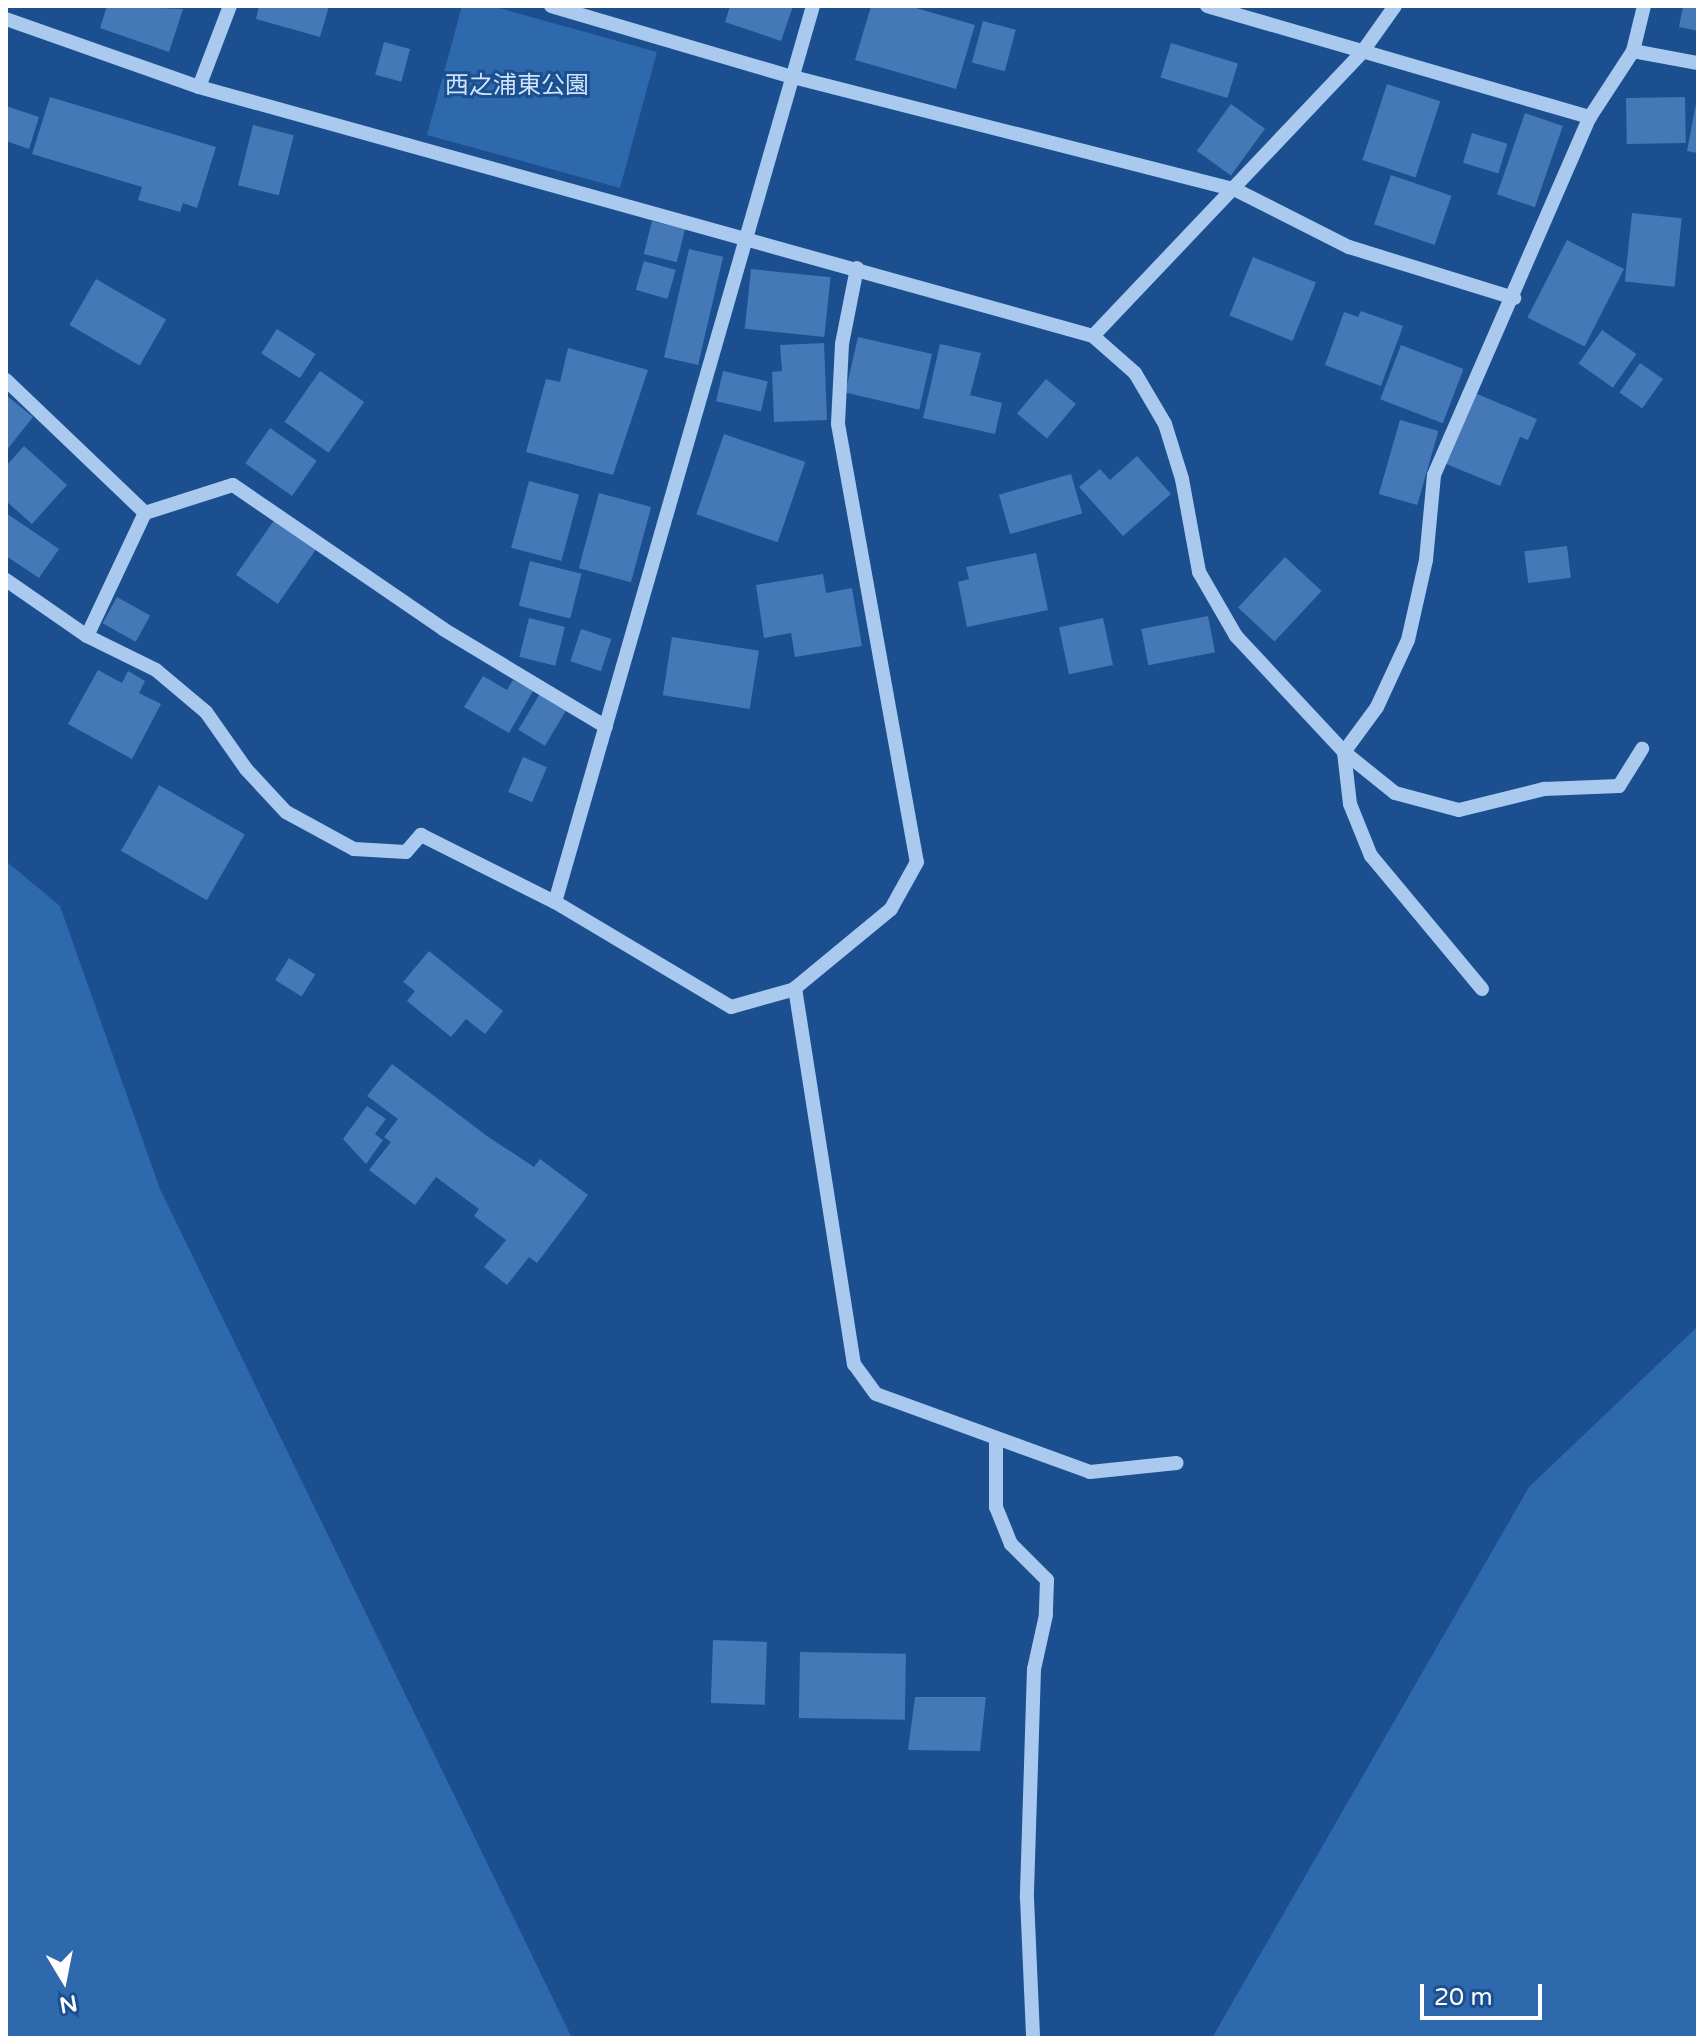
<!DOCTYPE html>
<html>
<head>
<meta charset="utf-8">
<style>
	body { margin:0 }
	#map { position:relative; width:1704px; height:2044px; overflow:hidden; background:#1b4f8f; font-family:"Varela Round","Noto Sans JP",sans-serif }
	div>[style] { position:absolute }
	[style*='--x'] { left:calc(var(--x)*1px); top:calc(var(--y)*1px); width:calc(var(--w)*1px); rotate:calc(var(--a)*1deg) }
	.green>* { inset:0; background:#2e69ad }
	.building>* { inset:0; background:#4478b7; transform-origin:0 0 }
	.minor>* { height:14px; margin:-7px; padding:0 7px; transform-origin:7px; border-radius:7px; background:#a9c9ee }
	span { translate:-50% -50%; white-space:nowrap; text-align:center; line-height:1.15; -webkit-text-stroke:6px #1b4f8f; paint-order:stroke }
	.park-label { font-size:24px; color:#cfe3fa }
	.frame { position:absolute; inset:0; border:8px solid #fff; pointer-events:none }
	.north { position:absolute; left:24px; top:1940px; width:80px; height:80px; -webkit-text-stroke:6px #1b4f8f; paint-order:stroke; rotate:170deg; font-size:22px; font-weight:700; line-height:32px; text-align:center; color:#fff }
	.north::after { content:''; display:block; margin:auto; width:28px; height:36px; background:#fff; clip-path:polygon(50% 0,100% 100%,50% 72%,0 100%) }
	.scale { position:absolute; left:1420px; top:1984px; width:122px; height:36px; box-sizing:border-box; border:4px solid #fff; border-top:0; padding-left:10px; font-size:24px; line-height:28px; white-space:nowrap; color:#fff; -webkit-text-stroke:6px #1b4f8f; paint-order:stroke }
</style>
</head>
<body>
<div id="map">
	<div class="green">
		<i style="clip-path:polygon(462px 6px,492px 6px,657px 52px,620px 188px,427px 135px)"></i>
		<i style="clip-path:polygon(6px 861px,60px 906px,160px 1189px,572px 2038px,6px 2038px)"></i>
		<i style="clip-path:polygon(1698px 1326px,1698px 2038px,1212px 2038px,1529px 1487px)"></i>
	</div>
	<div class="building">
		<i style="clip-path:polygon(107px 6px,183px 9px,169px 52px,100px 28px)"></i>
		<i style="clip-path:polygon(259px 6px,329px 6px,320px 37px,256px 19px)"></i>
		<i style="clip-path:polygon(730px 6px,793px 6px,781px 41px,725px 22px)"></i>
		<i style="clip-path:polygon(871px 6px,909px 6px,975px 25px,956px 89px,855px 60px)"></i>
		<i style="clip-path:polygon(1683px 6px,1698px 6px,1698px 31px,1679px 27px)"></i>
		<i style="left:983px;top:21px;width:34px;height:43px;rotate:15deg"></i>
		<i style="left:384px;top:42px;width:27px;height:34px;rotate:15deg"></i>
		<i style="left:1171px;top:43px;width:70px;height:36px;rotate:17deg"></i>
		<i style="left:1387px;top:84px;width:56px;height:80px;rotate:18deg"></i>
		<i style="clip-path:polygon(1698px 93px,1698px 153px,1687px 151px)"></i>
		<i style="clip-path:polygon(50px 97px,216px 147px,197px 208px,183px 203px,180px 212px,138px 200px,142px 187px,32px 154px)"></i>
		<i style="left:1685px;top:97px;width:46px;height:59px;rotate:89deg"></i>
		<i style="left:1231px;top:104px;width:42px;height:58px;rotate:36deg"></i>
		<i style="clip-path:polygon(6px 106px,39px 117px,29px 149px,6px 141px)"></i>
		<i style="left:1525px;top:113px;width:40px;height:86px;rotate:19deg"></i>
		<i style="left:253px;top:125px;width:42px;height:62px;rotate:14deg"></i>
		<i style="left:1472px;top:133px;width:37px;height:31px;rotate:17deg"></i>
		<i style="left:1391px;top:175px;width:64px;height:52px;rotate:19deg"></i>
		<i style="left:1632px;top:213px;width:50px;height:69px;rotate:6deg"></i>
		<i style="left:652px;top:221px;width:34px;height:34px;rotate:14deg"></i>
		<i style="left:1567px;top:240px;width:64px;height:87px;rotate:27deg"></i>
		<i style="left:689px;top:249px;width:35px;height:111px;rotate:13deg"></i>
		<i style="left:1253px;top:257px;width:68px;height:63px;rotate:22deg"></i>
		<i style="left:644px;top:261px;width:33px;height:30px;rotate:16deg"></i>
		<i style="left:751px;top:269px;width:80px;height:60px;rotate:6deg"></i>
		<i style="left:96px;top:279px;width:81px;height:53px;rotate:30deg"></i>
		<i style="clip-path:polygon(1361px 311px,1403px 326px,1381px 386px,1325px 365px,1344px 312px,1358px 317px)"></i>
		<i style="left:277px;top:329px;width:46px;height:29px;rotate:33deg"></i>
		<i style="left:1602px;top:330px;width:42px;height:41px;rotate:35deg"></i>
		<i style="left:858px;top:337px;width:76px;height:57px;rotate:13deg"></i>
		<i style="clip-path:polygon(824px 343px,827px 420px,774px 422px,772px 372px,782px 371px,780px 345px)"></i>
		<i style="clip-path:polygon(940px 344px,981px 353px,970px 395px,1002px 403px,995px 434px,923px 418px)"></i>
		<i style="left:1401px;top:345px;width:67px;height:58px;rotate:21deg"></i>
		<i style="clip-path:polygon(568px 348px,648px 370px,613px 475px,526px 452px,546px 379px,560px 382px)"></i>
		<i style="left:1640px;top:363px;width:28px;height:36px;rotate:35deg"></i>
		<i style="left:320px;top:371px;width:54px;height:62px;rotate:35deg"></i>
		<i style="left:723px;top:371px;width:46px;height:31px;rotate:13deg"></i>
		<i style="left:1046px;top:379px;width:39px;height:45px;rotate:40deg"></i>
		<i style="clip-path:polygon(1475px 393px,1537px 419px,1528px 440px,1520px 437px,1500px 486px,1446px 464px)"></i>
		<i style="clip-path:polygon(6px 395px,33px 417px,6px 451px)"></i>
		<i style="left:1400px;top:420px;width:40px;height:77px;rotate:16deg"></i>
		<i style="left:270px;top:428px;width:57px;height:43px;rotate:35deg"></i>
		<i style="left:724px;top:434px;width:86px;height:85px;rotate:19deg"></i>
		<i style="clip-path:polygon(24px 446px,67px 485px,32px 524px,6px 501px,6px 466px)"></i>
		<i style="clip-path:polygon(1137px 456px,1171px 494px,1123px 536px,1079px 487px,1100px 469px,1110px 480px)"></i>
		<i style="left:1071px;top:474px;width:41px;height:75px;rotate:74deg"></i>
		<i style="left:529px;top:481px;width:52px;height:69px;rotate:15deg"></i>
		<i style="left:599px;top:493px;width:54px;height:78px;rotate:15deg"></i>
		<i style="clip-path:polygon(6px 513px,59px 549px,39px 578px,6px 556px)"></i>
		<i style="left:275px;top:519px;width:51px;height:68px;rotate:35deg"></i>
		<i style="left:1567px;top:546px;width:32px;height:43px;rotate:83deg"></i>
		<i style="clip-path:polygon(1036px 553px,1048px 610px,967px 627px,958px 582px,969px 579px,966px 567px)"></i>
		<i style="left:1285px;top:557px;width:50px;height:69px;rotate:43deg"></i>
		<i style="left:530px;top:561px;width:53px;height:46px;rotate:14deg"></i>
		<i style="clip-path:polygon(823px 574px,826px 593px,852px 588px,862px 646px,795px 657px,791px 633px,764px 638px,756px 585px)"></i>
		<i style="left:117px;top:597px;width:38px;height:30px;rotate:29deg"></i>
		<i style="left:1208px;top:616px;width:37px;height:68px;rotate:79deg"></i>
		<i style="left:529px;top:618px;width:37px;height:40px;rotate:14deg"></i>
		<i style="left:1103px;top:618px;width:48px;height:45px;rotate:78deg"></i>
		<i style="left:581px;top:629px;width:32px;height:34px;rotate:18deg"></i>
		<i style="left:672px;top:637px;width:88px;height:59px;rotate:9deg"></i>
		<i style="clip-path:polygon(98px 670px,122px 683px,128px 671px,145px 681px,139px 693px,161px 704px,132px 759px,68px 724px)"></i>
		<i style="clip-path:polygon(483px 676px,507px 690px,513px 680px,533px 691px,509px 733px,464px 707px)"></i>
		<i style="left:541px;top:692px;width:31px;height:44px;rotate:31deg"></i>
		<i style="left:523px;top:757px;width:26px;height:38px;rotate:23deg"></i>
		<i style="left:159px;top:785px;width:99px;height:76px;rotate:30deg"></i>
		<i style="clip-path:polygon(429px 951px,503px 1011px,485px 1034px,466px 1019px,451px 1037px,407px 1001px,415px 991px,403px 982px)"></i>
		<i style="left:289px;top:958px;width:31px;height:26px;rotate:32deg"></i>
		<i style="clip-path:polygon(392px 1064px,487px 1136px,534px 1167px,540px 1159px,588px 1195px,537px 1263px,529px 1257px,507px 1285px,484px 1267px,506px 1240px,474px 1216px,479px 1209px,436px 1177px,415px 1205px,369px 1170px,391px 1142px,384px 1137px,398px 1119px,367px 1096px)"></i>
		<i style="clip-path:polygon(367px 1106px,386px 1119px,375px 1134px,383px 1140px,366px 1164px,343px 1139px)"></i>
		<i style="left:713px;top:1640px;width:54px;height:63px;rotate:2deg"></i>
		<i style="left:800px;top:1652px;width:106px;height:66px;rotate:1deg"></i>
		<i style="clip-path:polygon(915px 1697px,986px 1697px,980px 1751px,908px 1750px)"></i>
	</div>
	<div class="minor">
		<i style="--x:551;--y:6;--w:252;--a:16.4"></i>
		<i style="--x:793;--y:77;--w:455;--a:14.3"></i>
		<i style="--x:1234;--y:189;--w:129;--a:26.8"></i>
		<i style="--x:1349;--y:247;--w:173;--a:17.2"></i>
		<i style="--x:1207;--y:6;--w:399;--a:16.2"></i>
		<i style="--x:6;--y:19;--w:205;--a:19.4"></i>
		<i style="--x:199;--y:87;--w:928;--a:15.56"></i>
		<i style="--x:1093;--y:336;--w:56;--a:41.4"></i>
		<i style="--x:1135;--y:373;--w:59;--a:59.5"></i>
		<i style="--x:1165;--y:424;--w:58;--a:72.8"></i>
		<i style="--x:1182;--y:479;--w:95;--a:79.6"></i>
		<i style="--x:1199;--y:572;--w:74;--a:60"></i>
		<i style="--x:1236;--y:636;--w:158;--a:47"></i>
		<i style="--x:1344;--y:752;--w:65;--a:38.8"></i>
		<i style="--x:1395;--y:793;--w:66;--a:14.9"></i>
		<i style="--x:1459;--y:810;--w:88;--a:-13.9"></i>
		<i style="--x:1544;--y:789;--w:75;--a:-2.3"></i>
		<i style="--x:1619;--y:786;--w:44;--a:-58.1"></i>
		<i style="--x:1633;--y:51;--w:66;--a:10.5"></i>
		<i style="--x:199;--y:87;--w:87;--a:-69.1"></i>
		<i style="--x:857;--y:268;--w:77;--a:101.2"></i>
		<i style="--x:842;--y:344;--w:80;--a:92.9"></i>
		<i style="--x:838;--y:424;--w:445;--a:79.8"></i>
		<i style="--x:917;--y:862;--w:54;--a:119"></i>
		<i style="--x:891;--y:909;--w:124;--a:140.5"></i>
		<i style="--x:795;--y:988;--w:381;--a:81.1"></i>
		<i style="--x:854;--y:1364;--w:37;--a:54"></i>
		<i style="--x:876;--y:1394;--w:228;--a:20"></i>
		<i style="--x:1090;--y:1472;--w:87;--a:-5.9"></i>
		<i style="--x:1093;--y:336;--w:393;--a:-46.5"></i>
		<i style="--x:1363;--y:51;--w:55;--a:-54.6"></i>
		<i style="--x:6;--y:380;--w:192;--a:43.7"></i>
		<i style="--x:6;--y:580;--w:98;--a:34.7"></i>
		<i style="--x:87;--y:636;--w:77;--a:26.2"></i>
		<i style="--x:156;--y:670;--w:65;--a:40"></i>
		<i style="--x:206;--y:712;--w:70;--a:54.9"></i>
		<i style="--x:246;--y:769;--w:59;--a:47.1"></i>
		<i style="--x:286;--y:812;--w:77;--a:28.6"></i>
		<i style="--x:354;--y:849;--w:52;--a:3.3"></i>
		<i style="--x:406;--y:852;--w:23;--a:-49"></i>
		<i style="--x:421;--y:835;--w:150;--a:26.6"></i>
		<i style="--x:555;--y:902;--w:205;--a:30.8"></i>
		<i style="--x:731;--y:1007;--w:66;--a:-15.7"></i>
		<i style="--x:87;--y:636;--w:136;--a:-64.8"></i>
		<i style="--x:145;--y:513;--w:92;--a:-17.7"></i>
		<i style="--x:233;--y:485;--w:255;--a:34.4"></i>
		<i style="--x:443;--y:629;--w:190;--a:31"></i>
		<i style="--x:555;--y:902;--w:932;--a:-73.94"></i>
		<i style="--x:1482;--y:989;--w:173;--a:-129.8"></i>
		<i style="--x:1371;--y:856;--w:56;--a:-112"></i>
		<i style="--x:1350;--y:804;--w:52;--a:-96.6"></i>
		<i style="--x:1344;--y:752;--w:56;--a:-53.7"></i>
		<i style="--x:1377;--y:707;--w:74;--a:-65.2"></i>
		<i style="--x:1408;--y:640;--w:82;--a:-77.3"></i>
		<i style="--x:1426;--y:560;--w:85;--a:-84.6"></i>
		<i style="--x:1434;--y:475;--w:391;--a:-66.5"></i>
		<i style="--x:1590;--y:117;--w:79;--a:-56.9"></i>
		<i style="--x:1633;--y:51;--w:46;--a:-76.3"></i>
		<i style="--x:996;--y:1438;--w:69;--a:90"></i>
		<i style="--x:996;--y:1507;--w:40;--a:68"></i>
		<i style="--x:1011;--y:1544;--w:51;--a:45"></i>
		<i style="--x:1047;--y:1580;--w:35;--a:92"></i>
		<i style="--x:1046;--y:1615;--w:55;--a:102.5"></i>
		<i style="--x:1034;--y:1669;--w:229;--a:91.8"></i>
		<i style="--x:1027;--y:1898;--w:140;--a:87.5"></i>
	</div>
	<div class="park-label">
		<span style="left:517px;top:86px">西之浦東公園</span>
	</div>
	<div class="frame"></div>
	<div class="north">N</div>
	<div class="scale">20 m</div>
</div>
</body>
</html>
